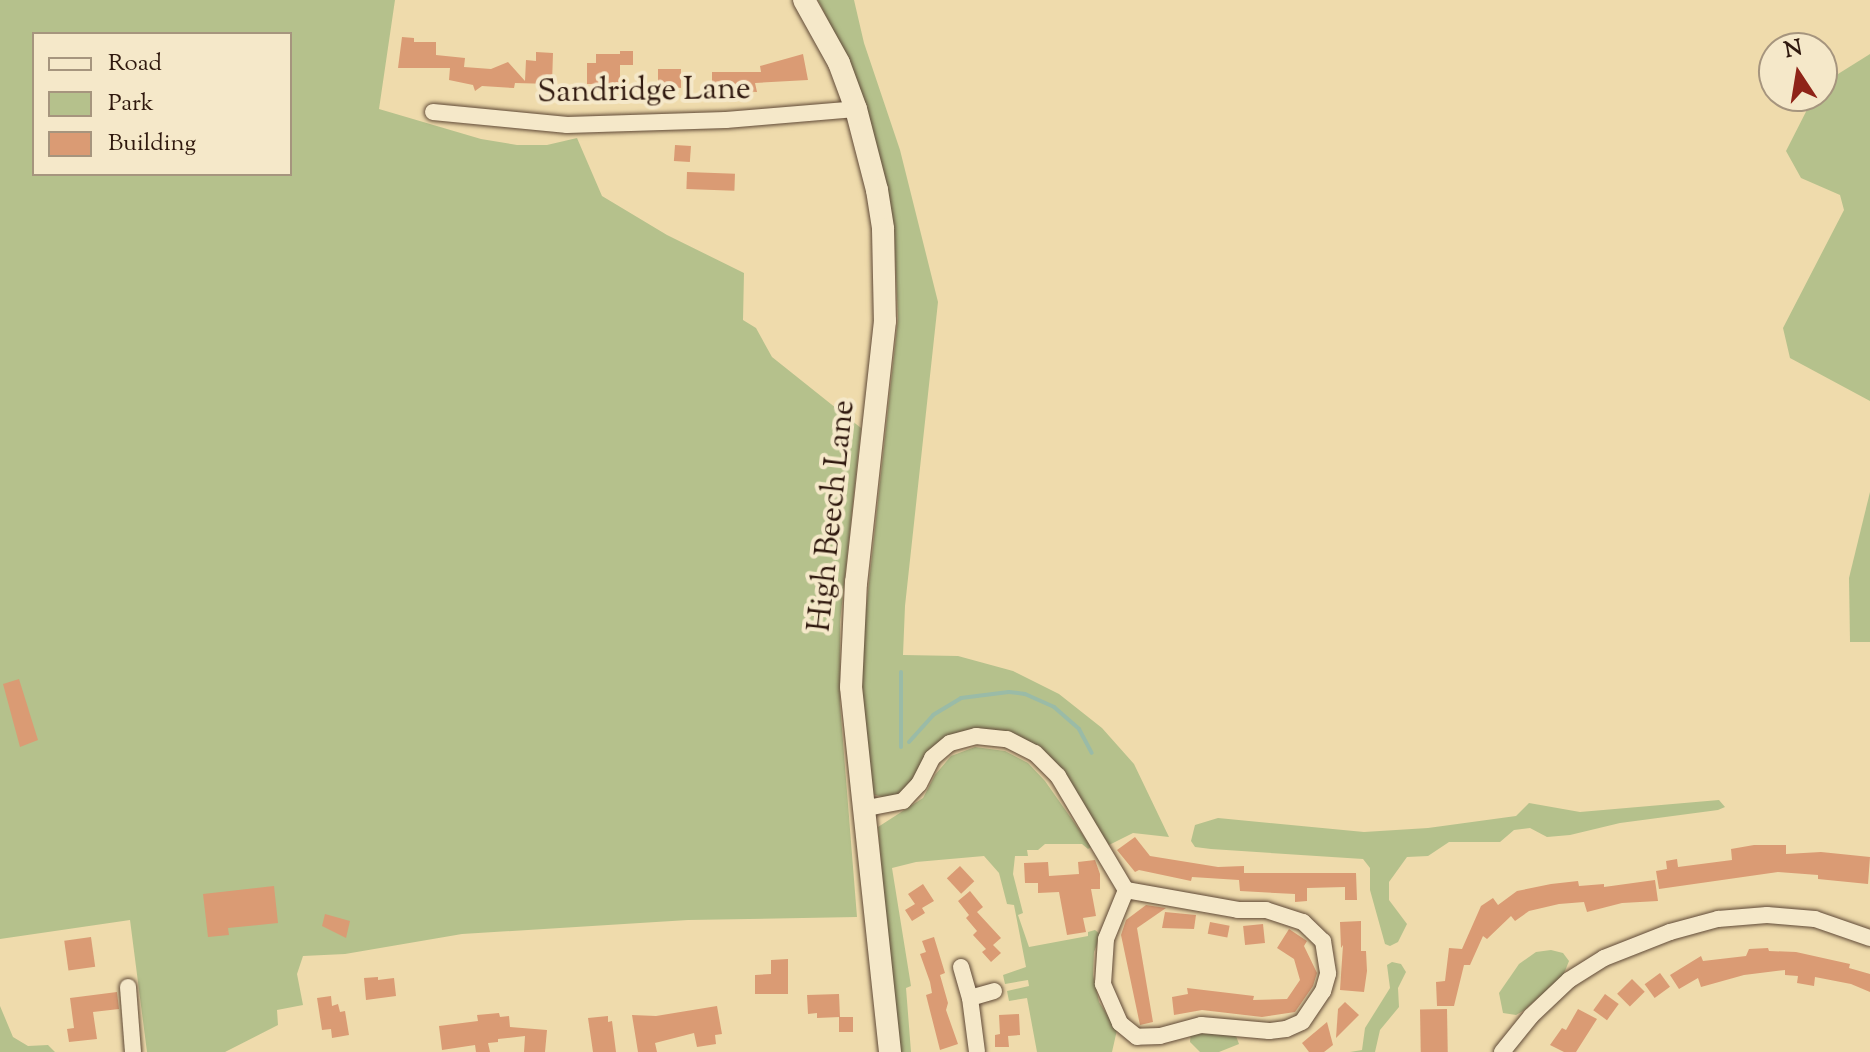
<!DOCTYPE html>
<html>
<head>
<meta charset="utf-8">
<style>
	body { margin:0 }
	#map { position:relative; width:1870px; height:1052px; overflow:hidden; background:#efdbac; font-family:"Sorts Mill Goudy",serif }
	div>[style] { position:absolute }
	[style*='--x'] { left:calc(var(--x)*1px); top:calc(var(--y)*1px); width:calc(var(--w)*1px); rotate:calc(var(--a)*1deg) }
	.green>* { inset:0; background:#b5c18c }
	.stream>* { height:4px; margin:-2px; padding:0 2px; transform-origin:2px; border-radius:2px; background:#9abba7 }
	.building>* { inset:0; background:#da9b74; transform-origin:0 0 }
	.roads { filter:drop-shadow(0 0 2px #5f4936) drop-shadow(0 0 2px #5f4936) }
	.street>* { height:16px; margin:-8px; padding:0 8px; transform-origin:8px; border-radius:8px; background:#f5e8c9 }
	.secondary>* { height:22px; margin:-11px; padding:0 11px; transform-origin:11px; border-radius:11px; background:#f5e8c9 }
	span { translate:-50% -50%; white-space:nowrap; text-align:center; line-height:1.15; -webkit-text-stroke:8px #f5e8c9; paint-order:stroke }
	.street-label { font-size:32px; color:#2f180e }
	.legend { position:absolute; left:32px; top:32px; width:260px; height:144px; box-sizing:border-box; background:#f5e8c9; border:2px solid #a6957e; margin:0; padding:10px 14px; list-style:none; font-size:24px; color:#2f180e }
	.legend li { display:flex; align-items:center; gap:16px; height:40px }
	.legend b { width:40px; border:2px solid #a6957e }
	.north { position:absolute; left:1758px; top:32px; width:80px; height:80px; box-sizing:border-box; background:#f5e8c9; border:2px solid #a6957e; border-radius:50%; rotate:348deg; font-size:22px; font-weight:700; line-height:32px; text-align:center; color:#2f180e }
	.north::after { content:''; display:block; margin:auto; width:28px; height:36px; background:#8f2418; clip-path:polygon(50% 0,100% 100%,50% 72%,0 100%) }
</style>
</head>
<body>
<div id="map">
	<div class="green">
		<i style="clip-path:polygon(evenodd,0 0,395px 0,379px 109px,481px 139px,517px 145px,547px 145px,577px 138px,602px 196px,667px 235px,744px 273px,743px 320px,756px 328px,772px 357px,861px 428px,840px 622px,840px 704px,857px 917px,688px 920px,462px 934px,345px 954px,303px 956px,297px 974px,303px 1005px,277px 1010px,278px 1025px,225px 1052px,147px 1052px,130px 920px,0 939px,0 0,34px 34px,290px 34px,290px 174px,34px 174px,34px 34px)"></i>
		<i style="clip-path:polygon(818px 0,854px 0,864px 43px,900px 150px,938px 302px,905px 606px,903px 655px,958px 656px,1013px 671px,1059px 694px,1102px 728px,1134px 764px,1169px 837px,1133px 833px,1109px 845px,1059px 767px,1021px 737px,986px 729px,959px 732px,939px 742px,928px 753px,911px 783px,896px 796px,886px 798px,872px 794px,860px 665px,898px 318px,894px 230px,887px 192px,842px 48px)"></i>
		<i style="clip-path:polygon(1870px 54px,1870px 401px,1790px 358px,1783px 328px,1844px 210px,1840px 195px,1801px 178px,1786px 151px,1814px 96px,1822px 96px,1822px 84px)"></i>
		<i style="clip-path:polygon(1870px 492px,1870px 642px,1850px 642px,1849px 578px)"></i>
		<i style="clip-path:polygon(975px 747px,1005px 751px,1028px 763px,1045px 781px,1090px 845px,1094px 845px,1088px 849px,1082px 844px,1045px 844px,1038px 850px,1027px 850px,1028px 856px,1015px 856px,1013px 874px,1023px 913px,1018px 915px,1029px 947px,1088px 936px,1088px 932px,1095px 930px,1101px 935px,1094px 952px,1093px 975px,1099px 1002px,1117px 1030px,1112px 1052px,1037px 1052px,1027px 998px,1009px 1001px,1007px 991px,1029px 986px,1028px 980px,1005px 984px,1003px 975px,1026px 967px,1014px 905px,1007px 904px,999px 873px,984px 856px,916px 862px,892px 868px,911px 986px,906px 988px,911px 1052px,897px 1052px,878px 827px,923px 798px,935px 775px,951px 756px)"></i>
		<i style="clip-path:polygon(1719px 800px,1725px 807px,1718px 810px,1620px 823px,1570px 835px,1547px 837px,1530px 828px,1514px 830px,1500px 842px,1449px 842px,1428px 856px,1407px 857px,1389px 882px,1389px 900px,1407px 924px,1398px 942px,1390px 946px,1385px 944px,1370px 890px,1370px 868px,1363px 859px,1211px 849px,1195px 847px,1191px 841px,1195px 825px,1218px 818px,1364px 832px,1428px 828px,1516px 816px,1529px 803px,1580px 812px)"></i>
		<i style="clip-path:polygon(1551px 950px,1563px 953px,1569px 961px,1563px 976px,1523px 1011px,1516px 1015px,1503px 1013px,1499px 993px,1519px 964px,1536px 952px)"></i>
		<i style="clip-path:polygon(1392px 962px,1401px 964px,1406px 972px,1398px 988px,1399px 1007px,1380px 1030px,1375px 1052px,1350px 1052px,1362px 1050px,1365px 1028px,1390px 988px,1387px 965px)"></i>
		<i style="clip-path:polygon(0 1006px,13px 1037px,28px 1046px,48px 1045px,55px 1052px,0 1052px)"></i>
		<i style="clip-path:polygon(1191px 1032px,1236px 1036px,1239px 1044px,1219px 1052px,1200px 1052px,1190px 1042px)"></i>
	</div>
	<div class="stream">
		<i style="--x:901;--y:672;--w:75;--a:90"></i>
		<i style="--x:909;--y:742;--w:36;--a:-48"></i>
		<i style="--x:933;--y:715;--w:33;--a:-31"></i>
		<i style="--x:961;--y:698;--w:48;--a:-7.1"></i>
		<i style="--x:1009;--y:692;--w:16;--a:7"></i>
		<i style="--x:1025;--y:694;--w:32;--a:24"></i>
		<i style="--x:1054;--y:707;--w:33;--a:41"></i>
		<i style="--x:1079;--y:729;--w:27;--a:62"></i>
	</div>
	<div class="building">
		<i style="clip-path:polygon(402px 37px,414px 38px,414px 42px,436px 42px,436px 55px,465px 58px,464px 67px,491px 69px,508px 62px,525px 81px,526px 60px,536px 61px,536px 52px,553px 53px,552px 84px,515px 83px,514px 88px,482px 86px,475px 91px,473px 85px,449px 80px,450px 68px,398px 68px)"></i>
		<i style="clip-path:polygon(620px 51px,633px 51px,633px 65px,620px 65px,620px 84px,587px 84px,587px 63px,596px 63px,596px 54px,620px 54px)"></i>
		<i style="clip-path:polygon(803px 54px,808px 80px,755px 83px,757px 92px,712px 89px,712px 72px,761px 72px,760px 66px)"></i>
		<i style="clip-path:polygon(658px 69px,681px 69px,681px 88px,658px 85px)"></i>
		<i style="left:675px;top:145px;width:16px;height:16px;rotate:4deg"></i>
		<i style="left:687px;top:172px;width:48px;height:17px;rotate:2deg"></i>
		<i style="clip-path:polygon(19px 679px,38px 740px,20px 747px,3px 684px)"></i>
		<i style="clip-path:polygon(1135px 837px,1150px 856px,1218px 867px,1244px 866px,1244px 873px,1356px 873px,1357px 900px,1345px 900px,1345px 887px,1307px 888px,1307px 901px,1295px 902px,1295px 894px,1240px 891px,1239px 880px,1192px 877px,1191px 881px,1139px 870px,1135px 872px,1117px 850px)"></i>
		<i style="clip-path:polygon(1754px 845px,1786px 845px,1786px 854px,1821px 852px,1870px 857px,1868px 884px,1818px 879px,1818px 875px,1778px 872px,1659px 889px,1656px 871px,1667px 869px,1666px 861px,1677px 859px,1678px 867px,1732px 860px,1731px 849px)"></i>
		<i style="clip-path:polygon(1095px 860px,1100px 874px,1100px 889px,1091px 889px,1096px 916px,1083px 918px,1086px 932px,1067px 935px,1059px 892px,1038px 893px,1038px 883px,1025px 883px,1024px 863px,1048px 862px,1049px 876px,1079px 874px,1078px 862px)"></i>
		<i style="left:960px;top:866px;width:21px;height:18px;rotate:47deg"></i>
		<i style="clip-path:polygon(1655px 880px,1658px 901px,1622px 903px,1587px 912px,1584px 902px,1559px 904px,1529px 911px,1515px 921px,1511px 916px,1487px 939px,1483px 936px,1470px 965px,1464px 965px,1454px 1006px,1437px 1006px,1436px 982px,1445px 981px,1449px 948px,1462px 949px,1481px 906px,1493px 898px,1498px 905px,1517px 891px,1551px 884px,1578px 881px,1579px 886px,1604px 884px,1604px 887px)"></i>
		<i style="clip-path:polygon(923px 884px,934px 901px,922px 908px,925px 913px,912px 921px,905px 910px,915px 904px,908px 894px)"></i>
		<i style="clip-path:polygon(274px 886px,278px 923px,228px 928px,229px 935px,208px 937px,203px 894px)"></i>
		<i style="clip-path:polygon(970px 891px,983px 907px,977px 912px,1001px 938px,993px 945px,1001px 953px,991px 962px,982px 952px,986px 949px,973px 935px,977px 931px,966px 918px,969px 915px,958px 901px)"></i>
		<i style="clip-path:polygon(1146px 905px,1166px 908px,1137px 928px,1153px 1022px,1140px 1025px,1121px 935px,1126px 920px)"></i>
		<i style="clip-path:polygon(1165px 912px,1196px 915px,1194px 929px,1162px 928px)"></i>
		<i style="clip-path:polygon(325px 914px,350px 921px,346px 938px,322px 926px)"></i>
		<i style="clip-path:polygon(1361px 921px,1361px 951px,1366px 951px,1367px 971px,1364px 992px,1340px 990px,1343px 945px,1341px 948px,1340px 922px)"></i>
		<i style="left:1210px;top:922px;width:20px;height:12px;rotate:11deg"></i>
		<i style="left:1263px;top:924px;width:19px;height:20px;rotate:84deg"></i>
		<i style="clip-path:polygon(1289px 929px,1307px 941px,1304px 946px,1317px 973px,1313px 986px,1295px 1012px,1262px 1017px,1202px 1010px,1174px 1015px,1172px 997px,1188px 994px,1187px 988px,1254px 996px,1253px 1000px,1287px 999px,1300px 980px,1294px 959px,1277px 948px)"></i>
		<i style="left:91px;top:937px;width:30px;height:27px;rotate:82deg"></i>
		<i style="clip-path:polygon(934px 937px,945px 973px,940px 975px,948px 1003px,946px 1010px,958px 1044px,940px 1050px,926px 995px,932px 993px,930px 982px,920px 954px,926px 952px,922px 941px)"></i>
		<i style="clip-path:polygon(1768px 948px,1769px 951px,1796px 952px,1850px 964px,1849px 968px,1870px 974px,1870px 992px,1851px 984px,1815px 977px,1814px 986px,1797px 983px,1798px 976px,1785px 975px,1785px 970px,1744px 975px,1701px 987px,1698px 978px,1679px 989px,1670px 975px,1701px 956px,1703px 961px,1746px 956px,1749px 949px)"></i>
		<i style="clip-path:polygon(788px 959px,788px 994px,755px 994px,755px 975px,771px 974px,771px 960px)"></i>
		<i style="left:1660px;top:973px;width:17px;height:19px;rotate:54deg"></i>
		<i style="clip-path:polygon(378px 977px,378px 980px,394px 978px,396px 996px,366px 1000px,364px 978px)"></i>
		<i style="left:1632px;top:979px;width:18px;height:21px;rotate:45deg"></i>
		<i style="clip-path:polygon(117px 992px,119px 1009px,93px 1012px,97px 1039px,69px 1042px,67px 1029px,74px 1028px,70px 998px)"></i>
		<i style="clip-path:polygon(839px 994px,840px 1017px,817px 1018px,817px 1013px,808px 1014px,807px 995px)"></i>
		<i style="left:1605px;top:994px;width:17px;height:20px;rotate:36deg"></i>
		<i style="clip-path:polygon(331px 996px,332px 1006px,338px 1004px,340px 1012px,345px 1011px,349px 1035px,332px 1038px,331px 1029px,322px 1030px,317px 998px)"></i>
		<i style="clip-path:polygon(1345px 1002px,1359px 1015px,1336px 1038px,1338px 1009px)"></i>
		<i style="clip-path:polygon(717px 1006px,722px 1034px,715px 1035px,716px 1044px,697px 1047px,694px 1033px,655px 1043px,657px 1052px,638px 1052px,632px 1015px,656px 1016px)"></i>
		<i style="left:1447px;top:1009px;width:43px;height:27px;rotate:89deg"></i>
		<i style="clip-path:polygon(1578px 1009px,1597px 1019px,1576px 1052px,1564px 1052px,1550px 1045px,1562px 1028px,1566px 1030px)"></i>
		<i style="clip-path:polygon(499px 1013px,500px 1017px,509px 1016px,510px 1027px,547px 1030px,545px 1052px,524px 1052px,525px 1036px,498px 1039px,498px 1042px,488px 1043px,490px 1052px,476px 1052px,475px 1045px,442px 1050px,439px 1026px,478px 1021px,477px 1015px)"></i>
		<i style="clip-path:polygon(1019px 1014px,1020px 1035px,1008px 1036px,1009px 1047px,995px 1047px,995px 1035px,1000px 1034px,999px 1015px)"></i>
		<i style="clip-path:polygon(608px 1016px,608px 1022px,612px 1021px,616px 1052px,593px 1052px,588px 1018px)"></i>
		<i style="left:839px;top:1017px;width:14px;height:15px"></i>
		<i style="clip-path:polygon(1327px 1022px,1333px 1045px,1324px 1052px,1309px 1052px,1302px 1043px)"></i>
	</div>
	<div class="roads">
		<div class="street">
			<i style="--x:433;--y:112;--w:135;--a:5.5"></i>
			<i style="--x:567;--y:125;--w:159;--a:-1.8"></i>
			<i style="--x:726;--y:120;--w:130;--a:-4.8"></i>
			<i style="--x:862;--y:809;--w:42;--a:-11"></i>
			<i style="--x:903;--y:801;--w:23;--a:-47"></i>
			<i style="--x:919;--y:784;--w:29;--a:-63"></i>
			<i style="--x:932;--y:758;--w:23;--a:-40"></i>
			<i style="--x:950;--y:743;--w:27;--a:-15"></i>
			<i style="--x:976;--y:736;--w:31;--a:6"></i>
			<i style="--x:1007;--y:739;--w:31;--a:27"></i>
			<i style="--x:1035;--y:753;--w:33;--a:45"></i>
			<i style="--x:1058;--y:776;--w:133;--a:59.2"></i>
			<i style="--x:1126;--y:890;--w:114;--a:10.1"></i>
			<i style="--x:1238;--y:910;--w:28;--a:0"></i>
			<i style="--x:1266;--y:910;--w:39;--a:18"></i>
			<i style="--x:1303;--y:922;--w:28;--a:44"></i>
			<i style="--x:1323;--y:941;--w:33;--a:81"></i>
			<i style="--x:1328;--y:974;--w:18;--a:106"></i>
			<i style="--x:1323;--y:991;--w:37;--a:124"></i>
			<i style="--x:1302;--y:1022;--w:17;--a:156"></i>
			<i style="--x:1286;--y:1029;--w:17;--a:173"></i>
			<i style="--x:1269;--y:1031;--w:68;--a:-175"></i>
			<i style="--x:1201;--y:1025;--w:42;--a:165"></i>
			<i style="--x:1160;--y:1036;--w:23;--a:178"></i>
			<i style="--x:1137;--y:1037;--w:22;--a:-141"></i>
			<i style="--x:1120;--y:1023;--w:43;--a:-113.6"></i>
			<i style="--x:1103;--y:984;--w:45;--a:-86.2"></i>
			<i style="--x:1106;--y:939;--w:53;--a:-67.8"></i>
			<i style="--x:961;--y:967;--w:32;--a:74"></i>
			<i style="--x:970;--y:998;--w:54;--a:82.6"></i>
			<i style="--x:128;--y:987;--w:65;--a:85.6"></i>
			<i style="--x:970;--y:998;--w:25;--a:-16"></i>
			<i style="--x:1502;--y:1052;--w:46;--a:-51.1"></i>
			<i style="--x:1531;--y:1016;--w:52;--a:-43.5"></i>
			<i style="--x:1569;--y:980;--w:41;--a:-32.2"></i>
			<i style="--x:1604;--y:958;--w:71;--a:-21.5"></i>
			<i style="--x:1670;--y:932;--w:50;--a:-15.2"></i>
			<i style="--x:1718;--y:919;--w:49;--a:-4.7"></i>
			<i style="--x:1767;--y:915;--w:48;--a:4.8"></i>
			<i style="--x:1815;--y:919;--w:58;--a:19.1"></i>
		</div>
		<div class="secondary">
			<i style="--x:804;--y:0;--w:72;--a:60.9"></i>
			<i style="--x:839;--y:63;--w:49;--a:69.7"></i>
			<i style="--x:856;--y:109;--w:84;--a:75.5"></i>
			<i style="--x:877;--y:190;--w:39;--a:81"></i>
			<i style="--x:883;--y:229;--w:92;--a:88.8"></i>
			<i style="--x:885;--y:321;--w:263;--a:96.3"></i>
			<i style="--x:856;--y:582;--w:105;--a:92.7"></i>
			<i style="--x:851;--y:687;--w:367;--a:83.9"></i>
		</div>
	</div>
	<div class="street-label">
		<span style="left:644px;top:92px;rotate:-1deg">Sandridge Lane</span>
		<span style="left:833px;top:516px;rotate:-84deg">High Beech Lane</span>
	</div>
	<ul class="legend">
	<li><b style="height:10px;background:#f5e8c9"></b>Road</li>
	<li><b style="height:22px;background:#b5c18c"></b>Park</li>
	<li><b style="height:22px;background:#da9b74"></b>Building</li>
	</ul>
	<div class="north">N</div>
</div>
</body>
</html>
